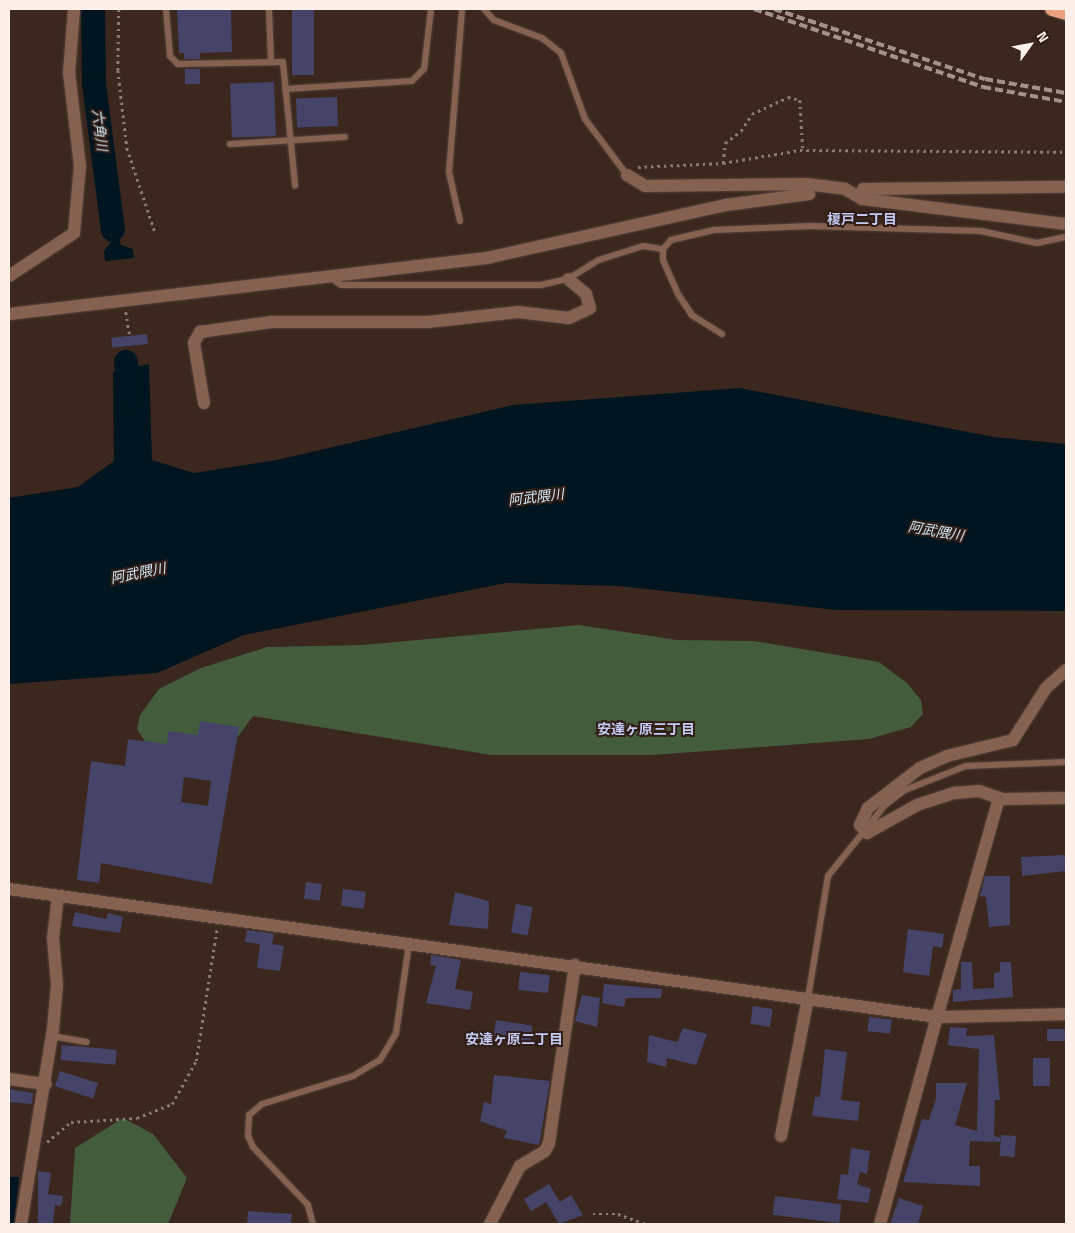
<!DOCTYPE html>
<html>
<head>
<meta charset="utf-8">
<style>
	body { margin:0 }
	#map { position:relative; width:1075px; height:1233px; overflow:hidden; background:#3b271e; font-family:"Titillium Web","Noto Sans JP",sans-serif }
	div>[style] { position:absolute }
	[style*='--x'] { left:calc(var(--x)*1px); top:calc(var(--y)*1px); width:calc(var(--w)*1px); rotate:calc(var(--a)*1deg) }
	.forest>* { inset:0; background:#425c3c }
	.water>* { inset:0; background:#00151f }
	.river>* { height:24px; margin:-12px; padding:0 12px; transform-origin:12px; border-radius:12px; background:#00151f }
	.building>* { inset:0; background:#454468; transform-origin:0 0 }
	.path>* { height:2.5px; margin-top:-1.25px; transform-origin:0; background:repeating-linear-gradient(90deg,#8d7b73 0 2.5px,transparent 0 6.5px) }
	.roads { filter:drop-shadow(0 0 1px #56433a) drop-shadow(0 0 1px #56433a) }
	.service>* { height:6px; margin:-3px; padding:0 3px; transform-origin:3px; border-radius:3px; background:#856150 }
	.minor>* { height:12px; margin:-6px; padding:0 6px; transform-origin:6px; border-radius:6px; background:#856150 }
	.tertiary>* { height:12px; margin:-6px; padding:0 6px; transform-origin:6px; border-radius:6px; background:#856150 }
	.trunk>* { height:14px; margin:-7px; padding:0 7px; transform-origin:7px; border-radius:7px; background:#eaa17e }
	.rail>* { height:4px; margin-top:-2px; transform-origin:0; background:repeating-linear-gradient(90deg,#a3928b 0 8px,transparent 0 12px) }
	span { translate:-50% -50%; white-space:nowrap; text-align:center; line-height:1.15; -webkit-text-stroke:4px #311d15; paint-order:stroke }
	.water-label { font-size:14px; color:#cbe7f6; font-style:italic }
	.neighbourhood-label { font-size:14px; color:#c2caf4; font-weight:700 }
	.frame { position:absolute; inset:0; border:10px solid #fdefe9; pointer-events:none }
	.north { position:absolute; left:1005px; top:20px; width:50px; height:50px; -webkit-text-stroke:4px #311d15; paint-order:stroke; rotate:58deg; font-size:14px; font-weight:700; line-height:20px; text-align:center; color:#fdefe9 }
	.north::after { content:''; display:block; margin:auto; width:18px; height:22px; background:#fdefe9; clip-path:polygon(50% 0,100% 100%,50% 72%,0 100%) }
</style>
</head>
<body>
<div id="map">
	<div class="forest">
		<i style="clip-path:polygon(579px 625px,677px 640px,754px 641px,879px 662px,907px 683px,921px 700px,923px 714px,911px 727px,869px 739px,653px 755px,491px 755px,253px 716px,215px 768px,153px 754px,137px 729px,140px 715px,159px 689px,201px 668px,267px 647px,363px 645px)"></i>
		<i style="clip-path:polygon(123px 1118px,153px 1134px,187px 1178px,168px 1224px,70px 1224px,75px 1148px)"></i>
	</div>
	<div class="water">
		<i style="clip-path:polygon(109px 195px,121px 245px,133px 249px,134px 258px,105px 261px,104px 251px,111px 242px)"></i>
		<i style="clip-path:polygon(149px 364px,152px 460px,194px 473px,277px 460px,513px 405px,740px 388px,994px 437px,1066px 444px,1066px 611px,836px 610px,619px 586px,506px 583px,244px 635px,157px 673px,9px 684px,9px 498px,78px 487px,114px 461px,113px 372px)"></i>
		<i style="clip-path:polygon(9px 1177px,19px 1177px,14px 1224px,9px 1224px)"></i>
	</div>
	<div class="river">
		<i style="--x:93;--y:9;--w:75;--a:89.2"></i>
		<i style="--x:94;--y:84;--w:147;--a:82.6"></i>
		<i style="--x:126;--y:362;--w:38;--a:84"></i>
	</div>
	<div class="building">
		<i style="clip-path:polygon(177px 9px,231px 9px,232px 52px,200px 53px,200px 59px,184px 59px,184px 53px,179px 53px)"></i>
		<i style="left:292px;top:9px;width:22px;height:66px"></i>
		<i style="left:185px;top:69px;width:15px;height:15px"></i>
		<i style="left:274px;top:82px;width:54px;height:44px;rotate:88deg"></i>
		<i style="left:337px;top:97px;width:29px;height:41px;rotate:88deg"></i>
		<i style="left:147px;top:334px;width:10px;height:36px;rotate:84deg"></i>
		<i style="clip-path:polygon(evenodd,200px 721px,239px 727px,212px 884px,101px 863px,99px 883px,77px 880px,91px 761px,125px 766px,128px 739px,167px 744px,168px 731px,198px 735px,200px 721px,184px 777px,211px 781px,208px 806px,181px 802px,184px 777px)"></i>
		<i style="clip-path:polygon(1066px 855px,1066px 871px,1022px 876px,1021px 857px)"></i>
		<i style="clip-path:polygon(985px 876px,1010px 876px,1010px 925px,989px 927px,986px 897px,980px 896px)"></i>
		<i style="left:306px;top:882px;width:16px;height:17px;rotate:7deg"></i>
		<i style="left:343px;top:889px;width:23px;height:17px;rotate:7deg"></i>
		<i style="clip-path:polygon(455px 892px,489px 901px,488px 929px,449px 925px)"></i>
		<i style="left:516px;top:904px;width:17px;height:29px;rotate:10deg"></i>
		<i style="clip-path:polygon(75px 912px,106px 919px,108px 913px,123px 917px,120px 933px,72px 926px)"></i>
		<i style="clip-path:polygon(908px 929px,944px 934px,942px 948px,933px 946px,929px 976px,903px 972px)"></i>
		<i style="clip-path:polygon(247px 930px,274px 934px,272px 944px,284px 946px,280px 971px,257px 968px,260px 944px,245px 942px)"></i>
		<i style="clip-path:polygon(431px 955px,461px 960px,455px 989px,473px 992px,470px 1010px,426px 1003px,436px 966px,430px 965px)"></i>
		<i style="clip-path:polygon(961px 962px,972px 962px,973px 989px,994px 988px,994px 973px,1000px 972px,1000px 962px,1011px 962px,1013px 997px,953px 1002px,953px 990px,961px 989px)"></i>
		<i style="left:520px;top:972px;width:30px;height:18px;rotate:6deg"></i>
		<i style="clip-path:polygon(604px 984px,662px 989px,661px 998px,626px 998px,624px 1007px,602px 1003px)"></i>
		<i style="clip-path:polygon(582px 995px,600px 998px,597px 1027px,575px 1021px)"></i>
		<i style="left:753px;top:1006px;width:20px;height:18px;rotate:9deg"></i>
		<i style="left:869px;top:1017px;width:23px;height:14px;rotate:7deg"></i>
		<i style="left:496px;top:1020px;width:37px;height:18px;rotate:9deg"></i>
		<i style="clip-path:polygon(950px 1027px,967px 1028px,966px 1036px,994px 1035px,1000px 1100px,995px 1100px,994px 1136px,1001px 1138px,1000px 1142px,970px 1141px,969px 1166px,980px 1166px,980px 1186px,903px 1182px,922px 1119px,929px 1120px,936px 1098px,936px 1083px,967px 1083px,955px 1125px,977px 1131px,979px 1049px,948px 1045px)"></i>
		<i style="clip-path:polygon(683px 1028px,707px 1034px,696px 1065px,667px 1058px,666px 1067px,647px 1062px,649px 1035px,677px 1042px)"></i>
		<i style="left:1066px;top:1029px;width:12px;height:19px;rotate:90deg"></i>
		<i style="left:62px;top:1045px;width:55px;height:15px;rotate:5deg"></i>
		<i style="clip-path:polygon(825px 1049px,847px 1052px,841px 1100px,860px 1102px,858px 1121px,812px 1116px,815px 1097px,820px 1097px)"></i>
		<i style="left:1033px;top:1058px;width:17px;height:28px"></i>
		<i style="left:60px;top:1071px;width:40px;height:16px;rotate:18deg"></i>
		<i style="clip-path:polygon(494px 1075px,550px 1081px,539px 1145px,504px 1138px,507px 1131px,480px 1121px,484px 1102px,491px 1104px)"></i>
		<i style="clip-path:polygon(9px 1089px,33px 1093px,32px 1104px,9px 1102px)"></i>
		<i style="left:1001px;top:1135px;width:15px;height:21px;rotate:4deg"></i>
		<i style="clip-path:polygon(851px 1148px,870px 1151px,867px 1174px,860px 1172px,857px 1184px,871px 1189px,868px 1203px,837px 1199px,841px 1174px,848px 1175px)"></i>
		<i style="clip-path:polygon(38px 1171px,51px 1173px,48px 1194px,63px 1196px,61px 1206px,55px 1205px,53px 1224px,38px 1224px)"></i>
		<i style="clip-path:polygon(549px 1184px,560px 1202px,571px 1195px,583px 1215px,559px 1224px,546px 1202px,531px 1211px,524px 1199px)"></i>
		<i style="left:775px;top:1196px;width:67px;height:19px;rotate:7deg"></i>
		<i style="clip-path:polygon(899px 1198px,923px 1206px,918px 1224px,890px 1224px)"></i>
		<i style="clip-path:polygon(248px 1211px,292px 1214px,291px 1224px,247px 1224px)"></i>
	</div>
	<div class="path">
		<i style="--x:119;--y:9;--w:61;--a:90.9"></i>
		<i style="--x:118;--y:70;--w:79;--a:83.4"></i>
		<i style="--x:127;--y:148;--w:89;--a:71.6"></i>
		<i style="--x:723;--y:163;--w:20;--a:-84"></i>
		<i style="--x:725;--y:143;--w:20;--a:-37"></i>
		<i style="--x:741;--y:131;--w:20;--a:-57"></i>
		<i style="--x:752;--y:114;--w:40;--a:-25"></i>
		<i style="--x:788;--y:97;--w:12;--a:14"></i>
		<i style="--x:800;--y:100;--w:50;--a:86.6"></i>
		<i style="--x:638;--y:167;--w:85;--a:-2.7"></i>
		<i style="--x:723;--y:163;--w:78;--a:-9.6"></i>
		<i style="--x:800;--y:150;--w:266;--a:0.4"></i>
		<i style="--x:126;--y:312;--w:25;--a:81"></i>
		<i style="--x:47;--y:1142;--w:31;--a:-40"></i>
		<i style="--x:71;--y:1122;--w:66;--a:-3.5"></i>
		<i style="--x:137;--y:1118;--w:38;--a:-22"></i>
		<i style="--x:172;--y:1104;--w:49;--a:-60.8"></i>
		<i style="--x:196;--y:1061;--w:134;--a:-81"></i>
		<i style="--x:593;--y:1214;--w:25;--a:0"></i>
		<i style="--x:618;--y:1214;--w:30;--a:20"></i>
	</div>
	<div class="roads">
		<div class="service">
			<i style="--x:166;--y:9;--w:47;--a:85.1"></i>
			<i style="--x:170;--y:56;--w:11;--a:45"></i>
			<i style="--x:178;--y:64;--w:105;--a:-1.1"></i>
			<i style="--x:283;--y:62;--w:124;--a:84.4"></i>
			<i style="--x:269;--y:9;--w:51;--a:87.8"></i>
			<i style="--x:484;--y:9;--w:15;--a:48"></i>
			<i style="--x:494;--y:20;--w:51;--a:20.6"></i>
			<i style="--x:542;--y:38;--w:24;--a:38"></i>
			<i style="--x:561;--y:53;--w:70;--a:70"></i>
			<i style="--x:585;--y:119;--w:70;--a:53.1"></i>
			<i style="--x:285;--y:89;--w:127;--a:-3.6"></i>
			<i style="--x:412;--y:81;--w:17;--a:-45"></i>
			<i style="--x:424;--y:69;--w:60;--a:-83.3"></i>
			<i style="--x:230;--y:144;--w:115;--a:-3.5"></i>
			<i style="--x:460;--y:221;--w:50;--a:-102.7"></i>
			<i style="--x:449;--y:172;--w:164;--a:-85.4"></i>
			<i style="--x:329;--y:277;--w:14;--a:34"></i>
			<i style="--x:341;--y:285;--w:200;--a:0"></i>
			<i style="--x:541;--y:285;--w:28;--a:-13"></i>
			<i style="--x:568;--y:279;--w:36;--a:-32"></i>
			<i style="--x:599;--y:260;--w:46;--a:-17.7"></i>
			<i style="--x:643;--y:246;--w:20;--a:9"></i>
			<i style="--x:722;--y:334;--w:36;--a:-148"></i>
			<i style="--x:692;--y:315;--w:25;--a:-124"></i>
			<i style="--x:678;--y:294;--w:37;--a:-114"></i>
			<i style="--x:663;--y:260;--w:11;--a:-90"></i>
			<i style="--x:663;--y:249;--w:12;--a:-48"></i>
			<i style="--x:671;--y:240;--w:44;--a:-13.1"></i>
			<i style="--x:714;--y:230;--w:97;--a:-2.4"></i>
			<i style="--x:811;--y:226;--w:170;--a:1.7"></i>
			<i style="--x:981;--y:231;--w:57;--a:12.1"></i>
			<i style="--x:1037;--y:243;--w:30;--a:-12"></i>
			<i style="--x:808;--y:998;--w:124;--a:-80.7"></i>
			<i style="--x:828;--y:876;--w:91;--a:-51.2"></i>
			<i style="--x:885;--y:805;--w:25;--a:-37"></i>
			<i style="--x:905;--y:790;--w:66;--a:-21.5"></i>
			<i style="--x:966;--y:766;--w:100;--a:-2.3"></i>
			<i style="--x:52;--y:1036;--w:35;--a:10"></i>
			<i style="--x:313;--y:1224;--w:20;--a:-105"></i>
			<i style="--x:308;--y:1205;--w:80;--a:-133.5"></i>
			<i style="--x:253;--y:1147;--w:12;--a:-114"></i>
			<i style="--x:248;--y:1136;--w:21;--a:-87"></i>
			<i style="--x:249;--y:1115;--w:17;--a:-40"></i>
			<i style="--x:262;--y:1104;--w:95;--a:-17.1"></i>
			<i style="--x:353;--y:1076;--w:31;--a:-31"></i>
			<i style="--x:380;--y:1060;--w:31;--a:-59"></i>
			<i style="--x:396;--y:1033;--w:90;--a:-81.7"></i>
		</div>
		<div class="minor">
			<i style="--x:627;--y:175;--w:21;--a:31"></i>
			<i style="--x:645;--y:186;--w:161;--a:-0.7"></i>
			<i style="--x:806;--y:184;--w:39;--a:7"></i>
			<i style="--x:845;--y:189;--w:20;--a:30"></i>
			<i style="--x:862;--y:199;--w:206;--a:7"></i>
			<i style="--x:863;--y:189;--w:203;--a:-0.6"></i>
			<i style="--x:9;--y:276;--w:78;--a:-33.5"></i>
			<i style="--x:74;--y:233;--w:67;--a:-84.9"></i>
			<i style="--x:80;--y:166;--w:94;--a:-96.7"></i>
			<i style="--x:69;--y:73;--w:64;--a:-85.5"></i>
			<i style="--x:9;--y:314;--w:485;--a:-6.7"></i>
			<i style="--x:491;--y:257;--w:241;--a:-12.5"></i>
			<i style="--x:726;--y:205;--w:84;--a:-7.5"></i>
			<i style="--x:204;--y:403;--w:61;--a:-99.5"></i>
			<i style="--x:194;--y:343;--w:13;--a:-61"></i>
			<i style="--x:200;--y:332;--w:72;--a:-8"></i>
			<i style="--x:271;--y:322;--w:157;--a:0"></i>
			<i style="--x:428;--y:322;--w:91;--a:-6.3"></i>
			<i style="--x:518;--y:312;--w:51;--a:6.7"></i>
			<i style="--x:569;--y:318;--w:23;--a:-25"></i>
			<i style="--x:590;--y:308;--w:15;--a:-106"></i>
			<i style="--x:586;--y:294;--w:23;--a:-140"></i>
			<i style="--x:1066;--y:670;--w:27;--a:138"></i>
			<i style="--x:1046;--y:688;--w:62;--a:122.4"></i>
			<i style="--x:1013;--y:740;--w:68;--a:166.4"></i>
			<i style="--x:947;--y:756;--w:30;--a:156"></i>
			<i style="--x:920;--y:768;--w:66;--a:142.4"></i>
			<i style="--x:868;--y:808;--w:19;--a:115"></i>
			<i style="--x:860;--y:825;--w:11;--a:49"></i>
			<i style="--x:867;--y:833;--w:57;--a:-29.2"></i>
			<i style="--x:917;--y:805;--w:40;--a:-18"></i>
			<i style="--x:955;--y:793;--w:24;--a:-5"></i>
			<i style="--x:979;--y:791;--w:24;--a:19"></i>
			<i style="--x:1002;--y:799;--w:64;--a:-0.9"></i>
			<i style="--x:937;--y:1017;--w:228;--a:-74.2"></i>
			<i style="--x:9;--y:1079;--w:37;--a:8"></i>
			<i style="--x:781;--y:1136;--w:141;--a:-78.9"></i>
			<i style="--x:21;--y:1224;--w:198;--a:-80.7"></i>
			<i style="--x:53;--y:1029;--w:44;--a:-84.8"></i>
			<i style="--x:57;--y:985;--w:47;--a:-94.9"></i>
			<i style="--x:53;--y:938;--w:42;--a:-83.2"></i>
			<i style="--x:490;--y:1224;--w:65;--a:-62.7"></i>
			<i style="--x:520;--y:1166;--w:29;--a:-31"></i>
			<i style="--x:545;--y:1151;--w:9;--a:-63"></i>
			<i style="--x:549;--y:1143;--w:180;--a:-81.7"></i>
		</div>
		<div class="tertiary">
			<i style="--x:9;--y:889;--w:937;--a:7.85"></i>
			<i style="--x:937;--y:1017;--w:129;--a:-1.3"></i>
			<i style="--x:880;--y:1224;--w:215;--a:-74.6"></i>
		</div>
		<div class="trunk">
			<i style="--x:1052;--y:9;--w:15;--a:16"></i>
		</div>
	</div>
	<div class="rail">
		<i style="--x:754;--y:9;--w:242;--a:18.8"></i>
		<i style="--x:983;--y:87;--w:84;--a:10.2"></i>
		<i style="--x:774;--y:9;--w:222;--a:18.4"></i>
		<i style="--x:985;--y:79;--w:82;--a:9.8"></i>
	</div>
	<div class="water-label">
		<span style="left:100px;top:130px;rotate:83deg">六角川</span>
		<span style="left:536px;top:497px;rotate:-7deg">阿武隈川</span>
		<span style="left:936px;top:531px;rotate:10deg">阿武隈川</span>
		<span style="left:138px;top:573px;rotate:-11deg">阿武隈川</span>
	</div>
	<div class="neighbourhood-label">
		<span style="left:862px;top:219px">榎戸二丁目</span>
		<span style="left:646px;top:729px">安達ヶ原三丁目</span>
		<span style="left:514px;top:1039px">安達ヶ原二丁目</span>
	</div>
	<div class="frame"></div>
	<div class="north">N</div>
</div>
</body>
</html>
